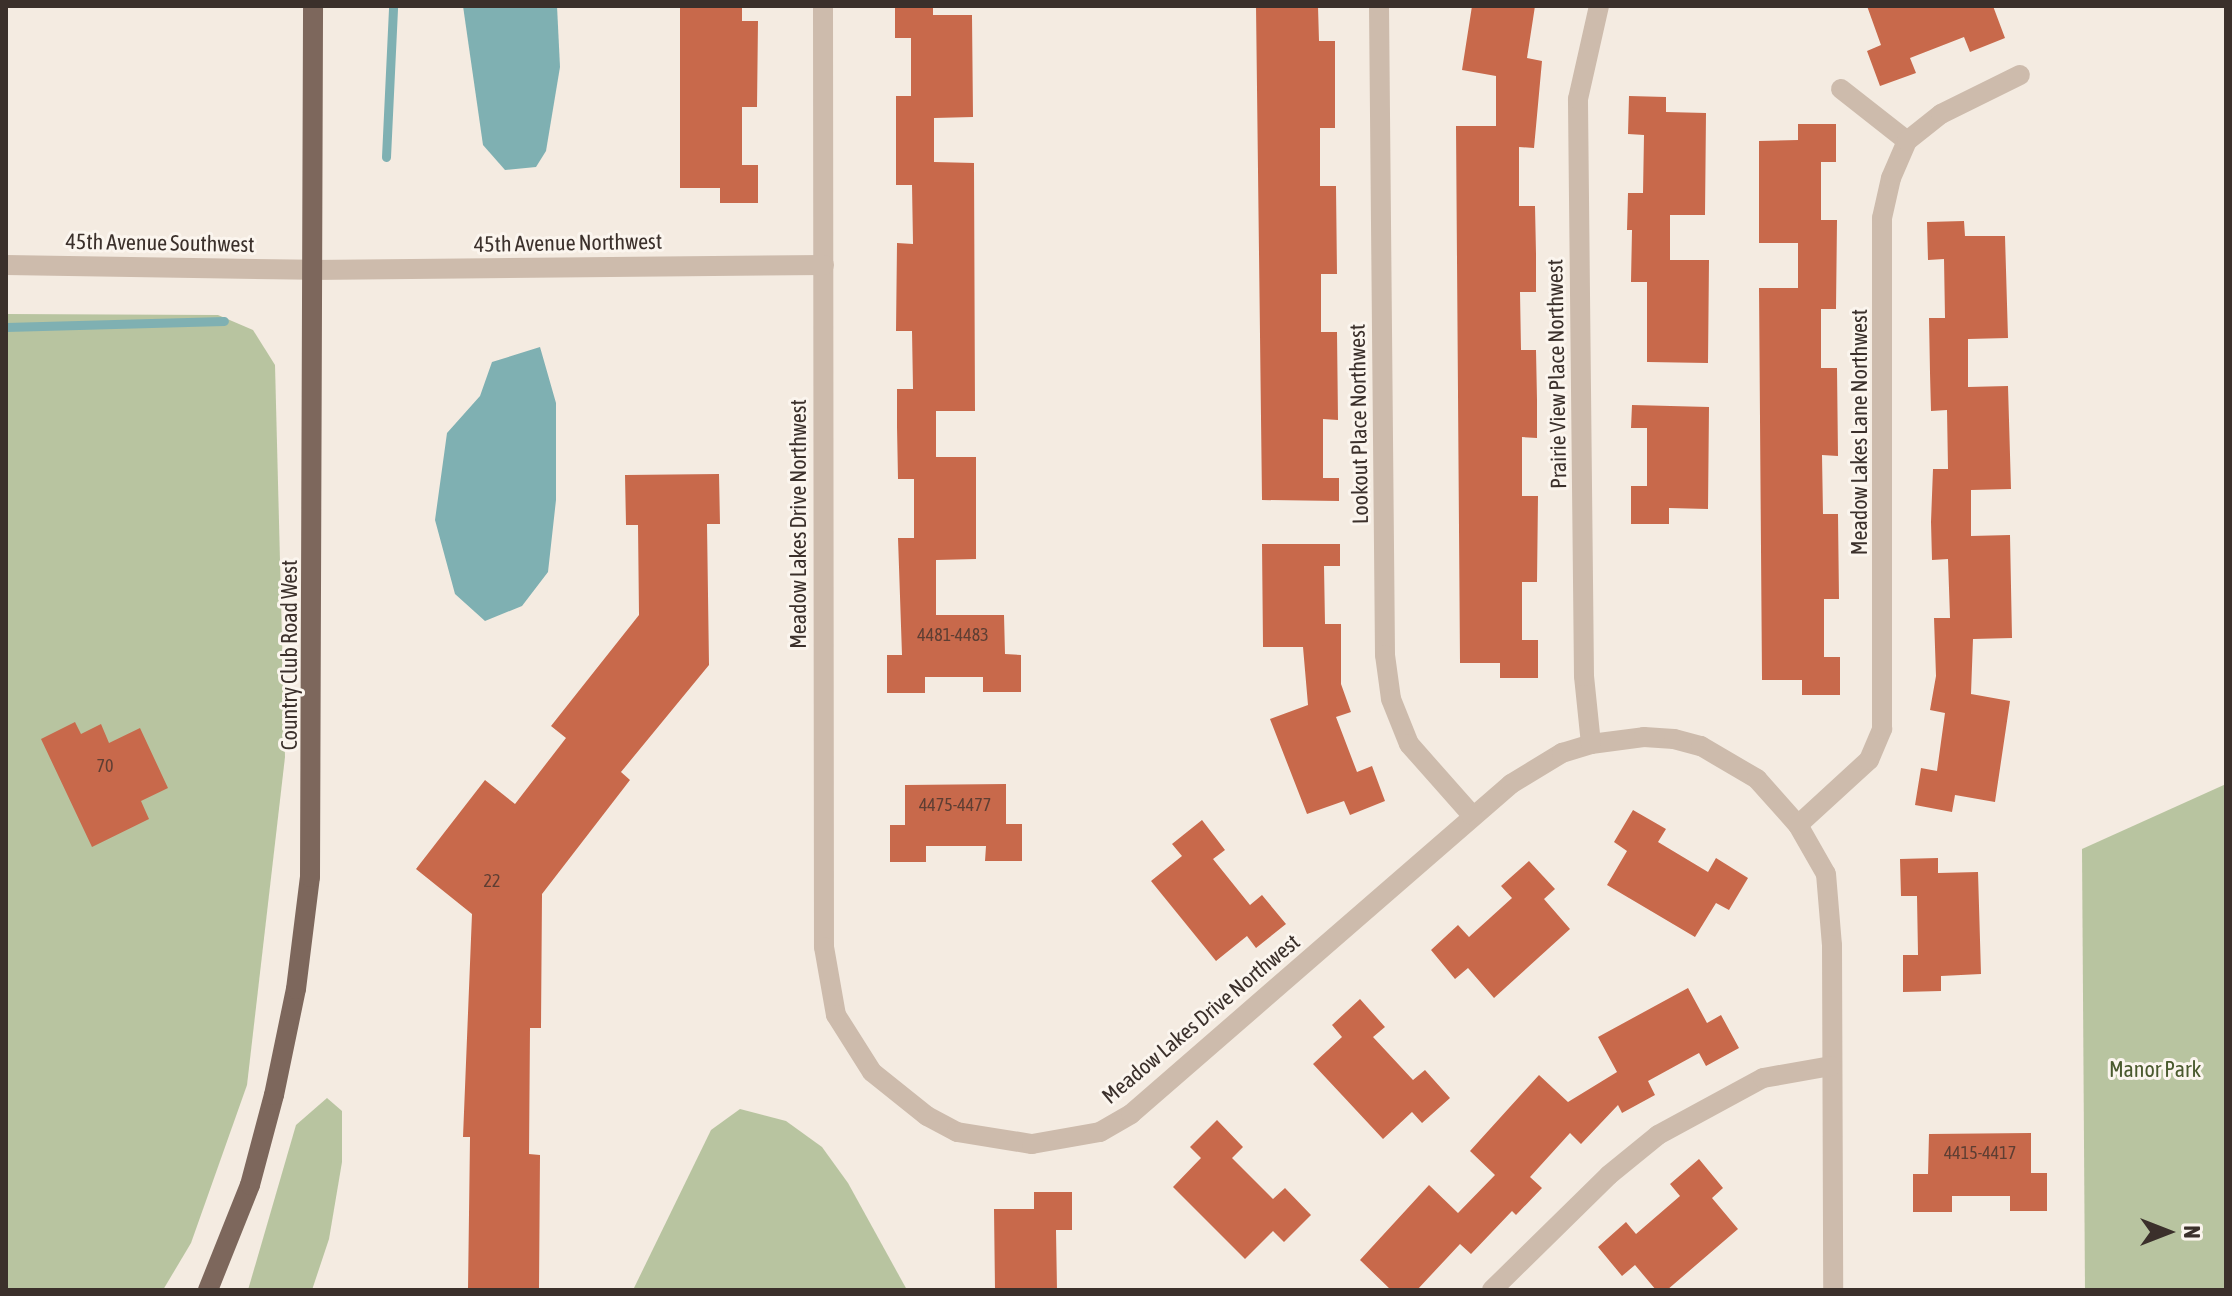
<!DOCTYPE html>
<html>
<head>
<meta charset="utf-8">
<style>
	body { margin:0 }
	#map { position:relative; width:2232px; height:1296px; overflow:hidden; background:#f4ebe1; font-family:"Asap Condensed",sans-serif }
	div>[style] { position:absolute }
	[style*='--x'] { left:calc(var(--x)*1px); top:calc(var(--y)*1px); width:calc(var(--w)*1px); rotate:calc(var(--a)*1deg) }
	.green>* { inset:0; background:#b8c4a0 }
	.water>* { inset:0; background:#7fb0b2 }
	.stream>* { height:9px; margin:-4.5px; padding:0 4.5px; transform-origin:4.5px; border-radius:4.5px; background:#7fb0b2 }
	.building>* { inset:0; background:#c8694b }
	.minor>* { height:20px; margin:-10px; padding:0 10px; transform-origin:10px; border-radius:10px; background:#cdbbac }
	.major>* { height:20px; margin:-10px; padding:0 10px; transform-origin:10px; border-radius:10px; background:#7d675c }
	span { translate:-50% -50%; white-space:nowrap; text-align:center; line-height:1.15; -webkit-text-stroke:6px #fbf5ee; paint-order:stroke }
	.number-label { font-size:18px; color:#5e3e33 }
	.number-label span { -webkit-text-stroke-width:0 }
	.street-label { font-size:22px; color:#3b302b }
	.park-label { font-size:22px; color:#4a5a2e }
	.frame { position:absolute; inset:0; border:8px solid #3b302b; pointer-events:none }
	.north { position:absolute; left:2128px; top:1192px; width:80px; height:80px; -webkit-text-stroke:6px #fbf5ee; paint-order:stroke; rotate:90deg; font-size:22px; font-weight:700; line-height:32px; text-align:center; color:#3b302b }
	.north::after { content:''; display:block; margin:auto; width:28px; height:36px; background:#3b302b; clip-path:polygon(50% 0,100% 100%,50% 72%,0 100%) }
</style>
</head>
<body>
<div id="map">
	<div class="green">
		<i style="clip-path:polygon(6px 314px,218px 315px,253px 330px,275px 365px,285px 757px,247px 1085px,191px 1243px,163px 1290px,6px 1290px)"></i>
		<i style="clip-path:polygon(2226px 784px,2226px 1290px,2085px 1290px,2082px 849px)"></i>
		<i style="clip-path:polygon(327px 1098px,342px 1111px,342px 1162px,329px 1239px,312px 1290px,248px 1290px,296px 1125px)"></i>
		<i style="clip-path:polygon(740px 1109px,786px 1121px,822px 1147px,848px 1183px,907px 1290px,633px 1290px,711px 1130px)"></i>
	</div>
	<div class="water">
		<i style="clip-path:polygon(463px 6px,557px 6px,560px 67px,546px 151px,536px 167px,505px 170px,483px 145px)"></i>
		<i style="clip-path:polygon(540px 347px,556px 403px,556px 500px,548px 572px,522px 606px,485px 621px,455px 594px,435px 520px,447px 433px,480px 396px,492px 362px)"></i>
	</div>
	<div class="stream">
		<i style="--x:386;--y:157;--w:151;--a:-87.3"></i>
		<i style="--x:6;--y:327;--w:218;--a:-1.6"></i>
	</div>
	<div class="building">
		<i style="clip-path:polygon(680px 6px,742px 6px,742px 21px,758px 21px,757px 107px,742px 107px,742px 165px,758px 165px,758px 203px,720px 203px,720px 188px,680px 188px)"></i>
		<i style="clip-path:polygon(895px 6px,933px 6px,933px 15px,972px 15px,973px 117px,934px 118px,934px 162px,974px 163px,975px 411px,936px 411px,936px 457px,976px 457px,976px 559px,936px 560px,936px 615px,1004px 615px,1005px 654px,1021px 655px,1021px 692px,983px 692px,983px 677px,925px 677px,925px 693px,887px 693px,887px 655px,902px 655px,898px 538px,914px 538px,914px 479px,898px 479px,897px 427px,897px 389px,913px 389px,912px 331px,896px 331px,897px 243px,913px 244px,912px 185px,896px 185px,896px 96px,911px 96px,911px 38px,895px 38px)"></i>
		<i style="clip-path:polygon(1256px 6px,1318px 6px,1319px 41px,1335px 41px,1335px 128px,1320px 128px,1320px 186px,1336px 186px,1337px 274px,1321px 274px,1321px 332px,1337px 332px,1338px 420px,1323px 419px,1323px 478px,1339px 478px,1339px 501px,1262px 500px)"></i>
		<i style="clip-path:polygon(1472px 6px,1535px 6px,1527px 58px,1542px 61px,1534px 148px,1519px 147px,1519px 206px,1535px 206px,1536px 254px,1536px 292px,1520px 292px,1521px 350px,1536px 350px,1537px 400px,1537px 438px,1522px 437px,1522px 496px,1538px 496px,1537px 582px,1522px 582px,1522px 640px,1538px 640px,1538px 678px,1500px 678px,1500px 663px,1460px 663px,1456px 126px,1496px 126px,1496px 76px,1462px 70px)"></i>
		<i style="clip-path:polygon(1867px 6px,1993px 6px,2005px 38px,1970px 52px,1964px 37px,1910px 58px,1916px 73px,1880px 86px,1867px 51px,1881px 45px)"></i>
		<i style="clip-path:polygon(1629px 96px,1666px 97px,1666px 112px,1706px 113px,1705px 215px,1670px 215px,1670px 260px,1709px 260px,1708px 363px,1647px 362px,1647px 282px,1631px 282px,1632px 230px,1627px 230px,1628px 193px,1643px 193px,1644px 135px,1628px 134px)"></i>
		<i style="clip-path:polygon(1798px 124px,1836px 124px,1836px 162px,1821px 162px,1821px 220px,1837px 220px,1836px 309px,1821px 309px,1821px 368px,1837px 368px,1838px 456px,1822px 455px,1823px 514px,1838px 514px,1839px 599px,1824px 599px,1824px 657px,1840px 657px,1840px 695px,1802px 695px,1802px 680px,1762px 680px,1759px 288px,1798px 288px,1798px 243px,1759px 243px,1759px 141px,1798px 140px)"></i>
		<i style="clip-path:polygon(1964px 221px,1965px 236px,2005px 236px,2008px 338px,1968px 339px,1968px 387px,2008px 386px,2011px 489px,1971px 490px,1971px 536px,2010px 535px,2012px 638px,1973px 639px,1971px 694px,2010px 701px,1995px 802px,1955px 795px,1952px 812px,1915px 805px,1921px 768px,1937px 771px,1945px 713px,1930px 710px,1936px 676px,1934px 618px,1950px 618px,1948px 559px,1932px 560px,1931px 522px,1933px 469px,1948px 469px,1947px 410px,1931px 411px,1930px 373px,1929px 318px,1945px 318px,1944px 259px,1928px 260px,1927px 222px)"></i>
		<i style="clip-path:polygon(1632px 405px,1709px 407px,1708px 509px,1669px 508px,1669px 524px,1631px 524px,1631px 486px,1647px 486px,1647px 428px,1631px 428px)"></i>
		<i style="clip-path:polygon(719px 474px,720px 524px,707px 524px,709px 665px,621px 772px,630px 780px,542px 894px,541px 1028px,530px 1028px,529px 1154px,540px 1155px,539px 1290px,468px 1290px,470px 1137px,463px 1137px,472px 914px,416px 869px,485px 780px,515px 804px,566px 738px,551px 726px,639px 615px,638px 525px,626px 525px,625px 475px)"></i>
		<i style="clip-path:polygon(1262px 544px,1340px 544px,1340px 566px,1324px 566px,1325px 624px,1341px 624px,1341px 684px,1351px 712px,1336px 717px,1357px 772px,1372px 766px,1385px 801px,1350px 815px,1344px 801px,1307px 814px,1270px 719px,1308px 705px,1303px 647px,1263px 647px)"></i>
		<i style="clip-path:polygon(75px 722px,81px 734px,101px 724px,109px 743px,140px 728px,168px 788px,141px 801px,149px 819px,92px 847px,41px 739px)"></i>
		<i style="clip-path:polygon(1006px 784px,1006px 824px,1022px 824px,1022px 861px,985px 861px,986px 846px,926px 846px,926px 862px,890px 862px,890px 825px,905px 825px,905px 785px)"></i>
		<i style="clip-path:polygon(1633px 810px,1666px 829px,1658px 842px,1708px 872px,1716px 858px,1748px 878px,1729px 910px,1716px 903px,1695px 937px,1607px 885px,1627px 851px,1614px 842px)"></i>
		<i style="clip-path:polygon(1202px 820px,1225px 850px,1213px 859px,1250px 905px,1262px 895px,1286px 924px,1256px 948px,1247px 936px,1216px 961px,1151px 881px,1182px 856px,1172px 844px)"></i>
		<i style="clip-path:polygon(1938px 858px,1938px 873px,1978px 872px,1981px 974px,1941px 976px,1941px 991px,1903px 992px,1903px 955px,1918px 955px,1917px 896px,1901px 896px,1900px 859px)"></i>
		<i style="clip-path:polygon(1529px 861px,1555px 889px,1544px 899px,1570px 929px,1494px 998px,1468px 968px,1455px 979px,1431px 950px,1458px 925px,1469px 937px,1512px 898px,1501px 886px)"></i>
		<i style="clip-path:polygon(1688px 988px,1707px 1023px,1721px 1015px,1739px 1048px,1706px 1066px,1699px 1053px,1648px 1081px,1655px 1095px,1622px 1113px,1618px 1105px,1581px 1144px,1570px 1133px,1530px 1177px,1542px 1188px,1516px 1215px,1512px 1211px,1471px 1254px,1460px 1244px,1417px 1290px,1391px 1290px,1360px 1260px,1429px 1185px,1458px 1213px,1495px 1175px,1470px 1151px,1539px 1075px,1568px 1102px,1617px 1072px,1598px 1037px)"></i>
		<i style="clip-path:polygon(1360px 999px,1385px 1027px,1373px 1037px,1413px 1080px,1425px 1070px,1450px 1098px,1422px 1123px,1412px 1112px,1383px 1139px,1313px 1064px,1342px 1037px,1332px 1025px)"></i>
		<i style="clip-path:polygon(1217px 1120px,1243px 1147px,1232px 1158px,1273px 1199px,1285px 1188px,1311px 1215px,1284px 1242px,1273px 1231px,1245px 1259px,1173px 1187px,1201px 1158px,1190px 1147px)"></i>
		<i style="clip-path:polygon(2031px 1133px,2031px 1173px,2047px 1173px,2047px 1211px,2010px 1211px,2010px 1196px,1952px 1196px,1952px 1212px,1913px 1212px,1913px 1174px,1928px 1174px,1929px 1134px)"></i>
		<i style="clip-path:polygon(1699px 1159px,1723px 1188px,1712px 1198px,1738px 1229px,1667px 1290px,1656px 1290px,1635px 1265px,1622px 1276px,1598px 1247px,1626px 1222px,1636px 1234px,1680px 1196px,1670px 1184px)"></i>
		<i style="clip-path:polygon(1034px 1192px,1072px 1192px,1072px 1230px,1056px 1230px,1057px 1290px,995px 1290px,994px 1209px,1034px 1209px)"></i>
	</div>
	<div class="minor">
		<i style="--x:823;--y:6;--w:941;--a:89.94"></i>
		<i style="--x:824;--y:947;--w:69;--a:80"></i>
		<i style="--x:836;--y:1015;--w:67;--a:57.7"></i>
		<i style="--x:872;--y:1072;--w:70;--a:38.7"></i>
		<i style="--x:927;--y:1116;--w:34;--a:28"></i>
		<i style="--x:957;--y:1132;--w:76;--a:9.1"></i>
		<i style="--x:1032;--y:1144;--w:69;--a:-10"></i>
		<i style="--x:1100;--y:1132;--w:36;--a:-30"></i>
		<i style="--x:1131;--y:1114;--w:503;--a:-40.97"></i>
		<i style="--x:1511;--y:784;--w:60;--a:-31.3"></i>
		<i style="--x:1562;--y:753;--w:30;--a:-17"></i>
		<i style="--x:1591;--y:744;--w:53;--a:-7.5"></i>
		<i style="--x:1644;--y:737;--w:30;--a:4"></i>
		<i style="--x:1674;--y:739;--w:28;--a:15"></i>
		<i style="--x:1701;--y:746;--w:65;--a:30.5"></i>
		<i style="--x:1757;--y:779;--w:62;--a:48.3"></i>
		<i style="--x:1798;--y:825;--w:56;--a:60.3"></i>
		<i style="--x:1826;--y:874;--w:71;--a:85.2"></i>
		<i style="--x:1832;--y:945;--w:345;--a:89.8"></i>
		<i style="--x:1379;--y:6;--w:649;--a:89.47"></i>
		<i style="--x:1385;--y:655;--w:44;--a:82.2"></i>
		<i style="--x:1391;--y:699;--w:48;--a:68.2"></i>
		<i style="--x:1409;--y:744;--w:94;--a:48.5"></i>
		<i style="--x:1841;--y:89;--w:84;--a:38.2"></i>
		<i style="--x:6;--y:265;--w:306;--a:0.9"></i>
		<i style="--x:312;--y:270;--w:512;--a:-0.56"></i>
		<i style="--x:1591;--y:744;--w:68;--a:-95.9"></i>
		<i style="--x:1584;--y:676;--w:577;--a:-90.6"></i>
		<i style="--x:1578;--y:99;--w:95;--a:-77.3"></i>
		<i style="--x:1798;--y:825;--w:96;--a:-42.5"></i>
		<i style="--x:1869;--y:760;--w:34;--a:-67"></i>
		<i style="--x:1882;--y:729;--w:511;--a:-90"></i>
		<i style="--x:1882;--y:218;--w:41;--a:-77.3"></i>
		<i style="--x:1891;--y:178;--w:40;--a:-66.6"></i>
		<i style="--x:1907;--y:141;--w:43;--a:-38.5"></i>
		<i style="--x:1941;--y:114;--w:88;--a:-26.3"></i>
		<i style="--x:1492;--y:1290;--w:164;--a:-44.5"></i>
		<i style="--x:1609;--y:1175;--w:63;--a:-39.2"></i>
		<i style="--x:1658;--y:1135;--w:119;--a:-28.5"></i>
		<i style="--x:1763;--y:1078;--w:69;--a:-10"></i>
	</div>
	<div class="major">
		<i style="--x:208;--y:1290;--w:113;--a:-68.2"></i>
		<i style="--x:250;--y:1185;--w:93;--a:-75.1"></i>
		<i style="--x:274;--y:1095;--w:108;--a:-78.3"></i>
		<i style="--x:296;--y:989;--w:113;--a:-82.9"></i>
		<i style="--x:310;--y:877;--w:871;--a:-89.8"></i>
	</div>
	<div class="number-label">
		<span style="left:953px;top:635px">4481-4483</span>
		<span style="left:105px;top:766px">70</span>
		<span style="left:955px;top:805px">4475-4477</span>
		<span style="left:492px;top:881px">22</span>
		<span style="left:1980px;top:1153px">4415-4417</span>
	</div>
	<div class="street-label">
		<span style="left:160px;top:243px;rotate:1deg">45th Avenue Southwest</span>
		<span style="left:568px;top:243px;rotate:-1deg">45th Avenue Northwest</span>
		<span style="left:1557px;top:374px;rotate:-91deg">Prairie View Place Northwest</span>
		<span style="left:1359px;top:424px;rotate:-91deg">Lookout Place Northwest</span>
		<span style="left:1860px;top:432px;rotate:-90deg">Meadow Lakes Lane Northwest</span>
		<span style="left:799px;top:524px;rotate:-90deg">Meadow Lakes Drive Northwest</span>
		<span style="left:290px;top:655px;rotate:-90deg">Country Club Road West</span>
		<span style="left:1201px;top:1019px;rotate:-40deg">Meadow Lakes Drive Northwest</span>
	</div>
	<div class="park-label">
		<span style="left:2155px;top:1070px">Manor Park</span>
	</div>
	<div class="frame"></div>
	<div class="north">N</div>
</div>
</body>
</html>
